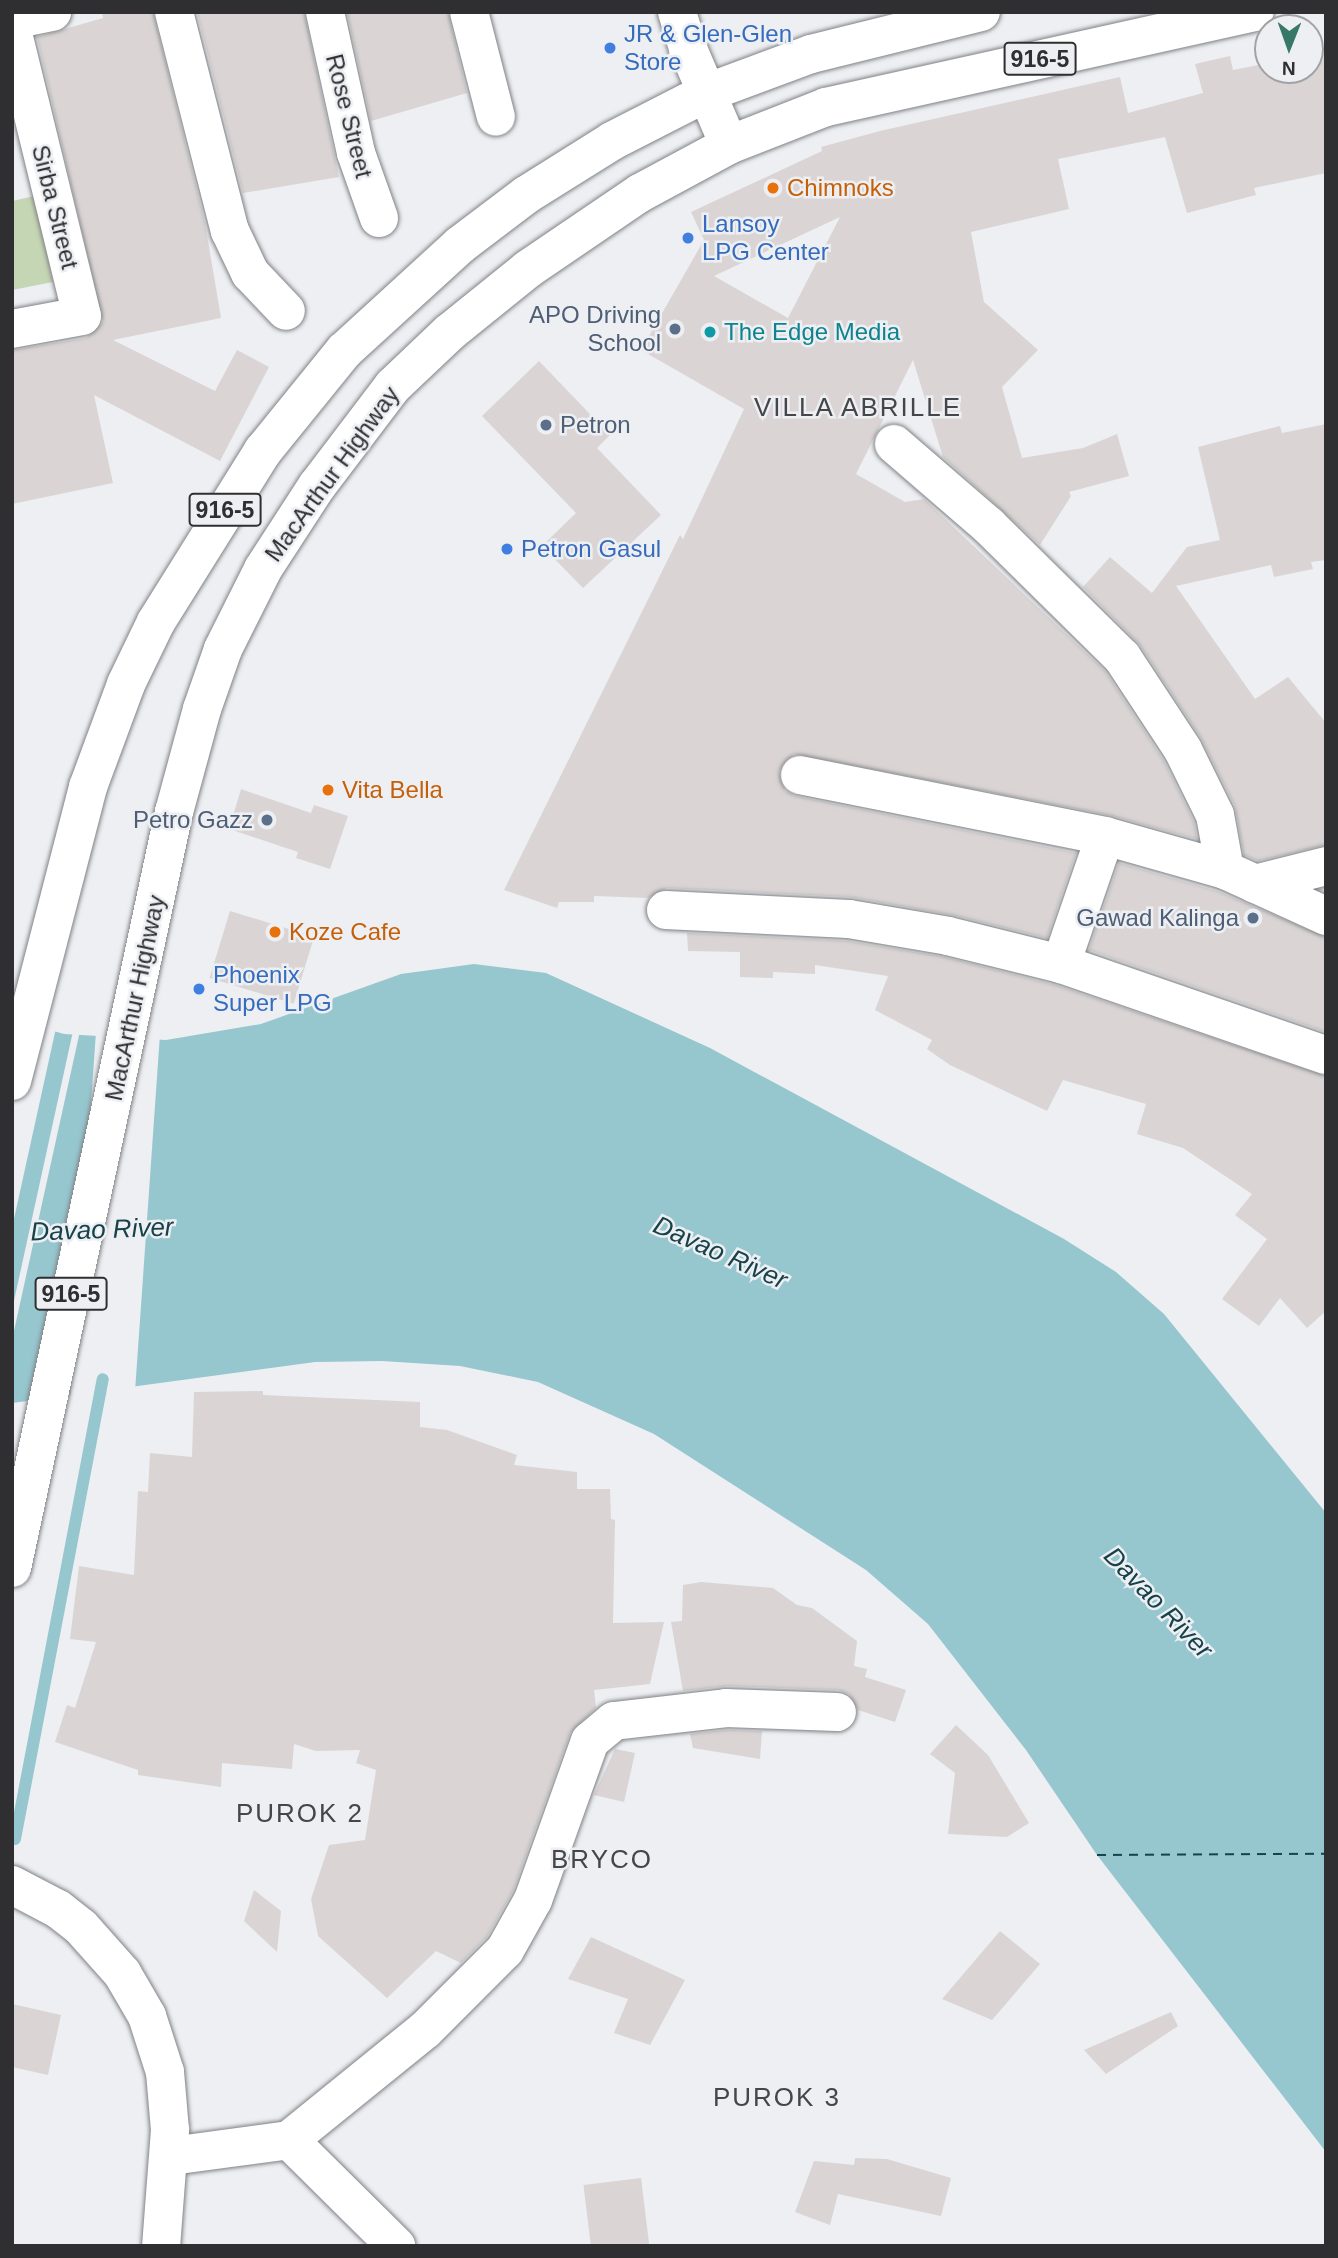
<!DOCTYPE html>
<html>
<head>
<meta charset="utf-8">
<style>
	body { margin:0 }
	#map { position:relative; width:1338px; height:2258px; overflow:hidden; background:#edeff3; font-family:Arial,sans-serif }
	div>[style] { position:absolute }
	[style*='--x'] { left:calc(var(--x)*1px); top:calc(var(--y)*1px); width:calc(var(--w)*1px); rotate:calc(var(--a)*1deg) }
	.green>* { inset:0; background:#c5d6b4 }
	.water>* { inset:0; background:#96c6ce }
	.pier>* { inset:0; background:#edeff3; transform-origin:0 0 }
	.stream>* { height:12px; margin:-6px; padding:0 6px; transform-origin:6px; border-radius:6px; background:#96c6ce }
	.ferry>* { height:2px; margin-top:-1px; transform-origin:0; background:repeating-linear-gradient(90deg,#164249 0 9px,transparent 0 16px) }
	.building>* { inset:0; background:#dad5d4; transform-origin:0 0 }
	.roads { filter:drop-shadow(0 0 2px #808285) drop-shadow(0 0 2px #808285) }
	.minor>* { height:38px; margin:-19px; padding:0 19px; transform-origin:19px; border-radius:19px; background:#fff }
	.major>* { height:38px; margin:-19px; padding:0 19px; transform-origin:19px; border-radius:19px; background:#fff }
	.dots>* { width:19px; height:19px; translate:-50% -50%; box-sizing:border-box; border:4px solid #edeff3; border-radius:50% }
	span { translate:-50% -50%; white-space:nowrap; text-align:center; line-height:1.15; -webkit-text-stroke:5px #edeff3; paint-order:stroke }
	.shield-label span { padding:2px 5px; background:#edeff3; border:2px solid; border-radius:5px; -webkit-text-stroke-width:0 }
	.shield-label { font-size:23px; color:#2f2f31; font-weight:700 }
	.shop-label { font-size:24px; color:#366cbe }
	.left { translate:0 -50%; text-align:left }
	.street-label { font-size:24px; color:#2f2f31 }
	.food-label { font-size:24px; color:#c56008 }
	.service-label { font-size:24px; color:#4e5e75 }
	.right { translate:-100% -50%; text-align:right }
	.culture-label { font-size:24px; color:#0d838f }
	.neighbourhood-label { font-size:26px; color:#444649; letter-spacing:2px }
	.water-label { font-size:26px; color:#164249; font-style:italic }
	.frame { position:absolute; inset:0; border:14px solid #2f2f31; pointer-events:none }
	.north { position:absolute; left:1254px; top:14px; width:70px; height:70px; box-sizing:border-box; background:#edeff3; border:2px solid #a1a2a5; border-radius:50%; rotate:181deg; font-size:19px; font-weight:700; line-height:28px; text-align:center; color:#2f2f31 }
	.north::after { content:''; display:block; margin:auto; width:24px; height:32px; background:#377868; clip-path:polygon(50% 0,100% 100%,50% 72%,0 100%) }
</style>
</head>
<body>
<div id="map">
	<div class="green">
		<i style="clip-path:polygon(35px 196px,53px 282px,12px 290px,12px 201px)"></i>
	</div>
	<div class="water">
		<i style="clip-path:polygon(474px 964px,546px 973px,710px 1048px,1064px 1239px,1116px 1272px,1164px 1314px,1326px 1513px,1326px 2152px,1097px 1855px,1026px 1750px,928px 1624px,866px 1570px,654px 1434px,538px 1382px,460px 1366px,382px 1361px,315px 1362px,12px 1403px,12px 1019px,64px 1034px,166px 1040px,261px 1024px,401px 974px)"></i>
	</div>
	<div class="pier">
		<i style="clip-path:polygon(12px 1016px,56px 1028px,12px 1228px)"></i>
		<i style="clip-path:polygon(73px 1031px,80px 1031px,12px 1340px,12px 1310px)"></i>
		<i style="left:96px;top:1032px;width:64px;height:384px;rotate:4deg"></i>
	</div>
	<div class="stream">
		<i style="--x:15;--y:1839;--w:468;--a:-79.2"></i>
	</div>
	<div class="ferry">
		<i style="--x:1097;--y:1855;--w:229;--a:-0.3"></i>
	</div>
	<div class="building">
		<i style="clip-path:polygon(102px 12px,153px 12px,205px 223px,221px 318px,113px 340px,215px 391px,237px 350px,269px 367px,220px 461px,94px 395px,113px 483px,12px 504px,12px 350px,86px 338px,103px 322px,37px 37px,103px 18px)"></i>
		<i style="clip-path:polygon(197px 12px,304px 12px,339px 177px,243px 193px)"></i>
		<i style="clip-path:polygon(347px 12px,448px 12px,467px 93px,371px 121px)"></i>
		<i style="clip-path:polygon(evenodd,1326px 51px,1326px 173px,1254px 188px,1256px 195px,1187px 213px,1165px 137px,1058px 159px,1069px 209px,971px 232px,984px 302px,1038px 350px,1002px 387px,1022px 458px,1083px 448px,1117px 434px,1129px 476px,1069px 492px,1071px 496px,1040px 545px,943px 457px,913px 360px,856px 474px,905px 502px,924px 499px,1105px 671px,1164px 761px,1194px 822px,1197px 839px,1109px 815px,794px 754px,779px 771px,785px 791px,795px 796px,1076px 853px,1047px 938px,953px 915px,850px 897px,667px 888px,648px 898px,594px 896px,594px 902px,559px 902px,557px 908px,504px 890px,680px 535px,683px 539px,744px 409px,641px 350px,704px 240px,691px 212px,822px 151px,821px 147px,880px 131px,1120px 77px,1128px 113px,1203px 93px,1195px 64px,1230px 56px,1233px 70px,1268px 63px,1268px 70px,1310px 70px,1310px 54px,1326px 51px,840px 217px,788px 318px,714px 276px,840px 217px)"></i>
		<i style="clip-path:polygon(539px 361px,610px 435px,597px 448px,661px 515px,583px 588px,542px 546px,576px 513px,482px 416px)"></i>
		<i style="clip-path:polygon(1326px 424px,1326px 560px,1311px 562px,1313px 569px,1274px 577px,1271px 565px,1176px 586px,1255px 699px,1288px 677px,1326px 723px,1326px 845px,1258px 861px,1244px 855px,1235px 806px,1201px 738px,1140px 645px,1083px 587px,1110px 557px,1152px 593px,1187px 547px,1220px 540px,1198px 447px,1280px 426px,1282px 433px)"></i>
		<i style="clip-path:polygon(241px 789px,311px 813px,314px 805px,348px 816px,330px 869px,296px 858px,298px 852px,229px 829px)"></i>
		<i style="clip-path:polygon(1119px 863px,1217px 891px,1326px 937px,1326px 1032px,1089px 950px)"></i>
		<i style="left:230px;top:911px;width:88px;height:70px;rotate:17deg"></i>
		<i style="clip-path:polygon(687px 933px,847px 941px,944px 957px,1055px 985px,1326px 1076px,1326px 1311px,1307px 1328px,1280px 1298px,1259px 1326px,1222px 1299px,1267px 1239px,1235px 1215px,1252px 1194px,1183px 1148px,1137px 1134px,1146px 1104px,1063px 1080px,1047px 1111px,950px 1065px,927px 1049px,932px 1040px,875px 1010px,888px 976px,815px 965px,815px 974px,773px 972px,773px 978px,740px 977px,740px 952px,688px 951px)"></i>
		<i style="clip-path:polygon(263px 1391px,263px 1395px,420px 1402px,420px 1427px,447px 1430px,517px 1455px,514px 1465px,577px 1472px,577px 1489px,610px 1489px,611px 1519px,615px 1520px,613px 1623px,664px 1622px,650px 1684px,594px 1690px,596px 1708px,570px 1733px,513px 1891px,487px 1937px,461px 1963px,436px 1951px,387px 1998px,318px 1936px,311px 1899px,329px 1845px,365px 1840px,376px 1770px,356px 1763px,360px 1750px,316px 1751px,294px 1744px,292px 1769px,222px 1763px,221px 1787px,138px 1775px,138px 1770px,55px 1742px,67px 1705px,75px 1708px,96px 1642px,70px 1639px,79px 1566px,134px 1575px,138px 1491px,148px 1492px,150px 1453px,192px 1457px,194px 1392px)"></i>
		<i style="clip-path:polygon(701px 1582px,773px 1588px,797px 1605px,812px 1608px,857px 1641px,854px 1666px,867px 1669px,865px 1677px,906px 1690px,895px 1722px,858px 1710px,849px 1694px,838px 1690px,727px 1686px,683px 1691px,671px 1622px,682px 1621px,683px 1585px)"></i>
		<i style="clip-path:polygon(956px 1725px,988px 1755px,1029px 1823px,1007px 1837px,948px 1834px,955px 1773px,930px 1754px)"></i>
		<i style="clip-path:polygon(727px 1730px,762px 1731px,760px 1759px,693px 1748px,690px 1734px)"></i>
		<i style="clip-path:polygon(615px 1749px,635px 1753px,624px 1802px,594px 1795px)"></i>
		<i style="clip-path:polygon(254px 1890px,281px 1911px,277px 1952px,244px 1921px)"></i>
		<i style="clip-path:polygon(1000px 1931px,1040px 1964px,992px 2020px,942px 1999px)"></i>
		<i style="clip-path:polygon(591px 1937px,685px 1980px,650px 2045px,614px 2033px,628px 1999px,568px 1979px)"></i>
		<i style="clip-path:polygon(12px 2004px,61px 2015px,48px 2075px,12px 2067px)"></i>
		<i style="clip-path:polygon(1171px 2012px,1178px 2026px,1106px 2074px,1084px 2050px)"></i>
		<i style="clip-path:polygon(855px 2158px,887px 2159px,951px 2178px,941px 2216px,838px 2194px,830px 2225px,795px 2212px,814px 2161px,854px 2165px)"></i>
		<i style="left:641px;top:2178px;width:68px;height:58px;rotate:83deg"></i>
	</div>
	<div class="roads">
		<div class="minor">
			<i style="--x:174;--y:12;--w:226;--a:75.7"></i>
			<i style="--x:230;--y:231;--w:47;--a:64.5"></i>
			<i style="--x:250;--y:273;--w:52;--a:46.5"></i>
			<i style="--x:325;--y:12;--w:144;--a:77.6"></i>
			<i style="--x:356;--y:153;--w:69;--a:70.5"></i>
			<i style="--x:469;--y:12;--w:108;--a:75.6"></i>
			<i style="--x:12;--y:20;--w:41;--a:-11.3"></i>
			<i style="--x:12;--y:29;--w:295;--a:76.3"></i>
			<i style="--x:82;--y:316;--w:71;--a:169.5"></i>
			<i style="--x:894;--y:444;--w:125;--a:40.8"></i>
			<i style="--x:989;--y:526;--w:187;--a:44.6"></i>
			<i style="--x:1122;--y:657;--w:111;--a:56.7"></i>
			<i style="--x:1183;--y:750;--w:72;--a:63.8"></i>
			<i style="--x:1215;--y:815;--w:56;--a:79.7"></i>
			<i style="--x:800;--y:775;--w:311;--a:11.3"></i>
			<i style="--x:1105;--y:836;--w:125;--a:15.8"></i>
			<i style="--x:1225;--y:870;--w:111;--a:24.5"></i>
			<i style="--x:1255;--y:884;--w:73;--a:-14.2"></i>
			<i style="--x:666;--y:910;--w:183;--a:2.8"></i>
			<i style="--x:849;--y:919;--w:100;--a:9.7"></i>
			<i style="--x:948;--y:936;--w:116;--a:13.9"></i>
			<i style="--x:1061;--y:964;--w:280;--a:19"></i>
			<i style="--x:1061;--y:964;--w:135;--a:-71"></i>
			<i style="--x:12;--y:1885;--w:52;--a:27.6"></i>
			<i style="--x:58;--y:1909;--w:29;--a:38"></i>
			<i style="--x:81;--y:1927;--w:62;--a:48.3"></i>
			<i style="--x:122;--y:1973;--w:50;--a:59.8"></i>
			<i style="--x:147;--y:2016;--w:59;--a:72.2"></i>
			<i style="--x:165;--y:2072;--w:58;--a:85.1"></i>
			<i style="--x:170;--y:2130;--w:116;--a:94.4"></i>
			<i style="--x:289;--y:2140;--w:151;--a:44.7"></i>
			<i style="--x:171;--y:2156;--w:119;--a:-7.7"></i>
			<i style="--x:289;--y:2140;--w:175;--a:-39"></i>
			<i style="--x:425;--y:2030;--w:113;--a:-45"></i>
			<i style="--x:505;--y:1950;--w:57;--a:-60.8"></i>
			<i style="--x:533;--y:1900;--w:169;--a:-70.3"></i>
			<i style="--x:590;--y:1741;--w:31;--a:-40"></i>
			<i style="--x:614;--y:1721;--w:113;--a:-6.6"></i>
			<i style="--x:726;--y:1708;--w:111;--a:2.1"></i>
		</div>
		<div class="major">
			<i style="--x:677;--y:12;--w:39;--a:73"></i>
			<i style="--x:688;--y:49;--w:104;--a:66.9"></i>
			<i style="--x:12;--y:1081;--w:304;--a:-75.5"></i>
			<i style="--x:88;--y:787;--w:110;--a:-69.7"></i>
			<i style="--x:126;--y:684;--w:69;--a:-64.2"></i>
			<i style="--x:156;--y:622;--w:202;--a:-58"></i>
			<i style="--x:263;--y:451;--w:129;--a:-51"></i>
			<i style="--x:344;--y:351;--w:157;--a:-42.4"></i>
			<i style="--x:460;--y:245;--w:83;--a:-37.1"></i>
			<i style="--x:526;--y:195;--w:102;--a:-32.1"></i>
			<i style="--x:612;--y:141;--w:106;--a:-27.1"></i>
			<i style="--x:706;--y:93;--w:112;--a:-20.4"></i>
			<i style="--x:811;--y:54;--w:175;--a:-13.9"></i>
			<i style="--x:12;--y:1568;--w:773;--a:-77.91"></i>
			<i style="--x:174;--y:812;--w:107;--a:-74.8"></i>
			<i style="--x:202;--y:709;--w:64;--a:-70.7"></i>
			<i style="--x:223;--y:649;--w:89;--a:-63.4"></i>
			<i style="--x:263;--y:569;--w:99;--a:-57"></i>
			<i style="--x:317;--y:486;--w:126;--a:-52.8"></i>
			<i style="--x:393;--y:386;--w:79;--a:-43.5"></i>
			<i style="--x:450;--y:332;--w:100;--a:-38.9"></i>
			<i style="--x:528;--y:269;--w:135;--a:-34.2"></i>
			<i style="--x:640;--y:193;--w:101;--a:-28.3"></i>
			<i style="--x:729;--y:145;--w:104;--a:-21.4"></i>
			<i style="--x:826;--y:107;--w:439;--a:-12.5"></i>
		</div>
	</div>
	<div class="dots">
		<i style="left:610px;top:48px;background:#3f7fe0"></i>
		<i style="left:773px;top:188px;background:#e8710a"></i>
		<i style="left:688px;top:238px;background:#3f7fe0"></i>
		<i style="left:675px;top:329px;background:#5c6f8a"></i>
		<i style="left:710px;top:332px;background:#0f9aa8"></i>
		<i style="left:546px;top:425px;background:#5c6f8a"></i>
		<i style="left:507px;top:549px;background:#3f7fe0"></i>
		<i style="left:328px;top:790px;background:#e8710a"></i>
		<i style="left:267px;top:820px;background:#5c6f8a"></i>
		<i style="left:1253px;top:918px;background:#5c6f8a"></i>
		<i style="left:275px;top:932px;background:#e8710a"></i>
		<i style="left:199px;top:989px;background:#3f7fe0"></i>
	</div>
	<div class="shield-label">
		<span style="left:1040px;top:59px">916-5</span>
		<span style="left:225px;top:510px">916-5</span>
		<span style="left:71px;top:1294px">916-5</span>
	</div>
	<div class="shop-label">
		<span class="left" style="left:624px;top:48px">JR &amp; Glen-Glen<br>Store</span>
		<span class="left" style="left:702px;top:238px">Lansoy<br>LPG Center</span>
		<span class="left" style="left:521px;top:549px">Petron Gasul</span>
		<span class="left" style="left:213px;top:989px">Phoenix<br>Super LPG</span>
	</div>
	<div class="street-label">
		<span style="left:349px;top:116px;rotate:76deg">Rose Street</span>
		<span style="left:55px;top:207px;rotate:76deg">Sirba Street</span>
		<span style="left:332px;top:474px;rotate:-54deg">MacArthur Highway</span>
		<span style="left:135px;top:998px;rotate:-78deg">MacArthur Highway</span>
	</div>
	<div class="food-label">
		<span class="left" style="left:787px;top:188px">Chimnoks</span>
		<span class="left" style="left:342px;top:790px">Vita Bella</span>
		<span class="left" style="left:289px;top:932px">Koze Cafe</span>
	</div>
	<div class="service-label">
		<span class="right" style="left:661px;top:329px">APO Driving<br>School</span>
		<span class="left" style="left:560px;top:425px">Petron</span>
		<span class="right" style="left:253px;top:820px">Petro Gazz</span>
		<span class="right" style="left:1239px;top:918px">Gawad Kalinga</span>
	</div>
	<div class="culture-label">
		<span class="left" style="left:724px;top:332px">The Edge Media</span>
	</div>
	<div class="neighbourhood-label">
		<span style="left:858px;top:408px">VILLA ABRILLE</span>
		<span style="left:300px;top:1814px">PUROK 2</span>
		<span style="left:602px;top:1860px">BRYCO</span>
		<span style="left:777px;top:2098px">PUROK 3</span>
	</div>
	<div class="water-label">
		<span style="left:102px;top:1230px;rotate:-2deg">Davao River</span>
		<span style="left:720px;top:1253px;rotate:24deg">Davao River</span>
		<span style="left:1158px;top:1603px;rotate:46deg">Davao River</span>
	</div>
	<div class="frame"></div>
	<div class="north">N</div>
</div>
</body>
</html>
